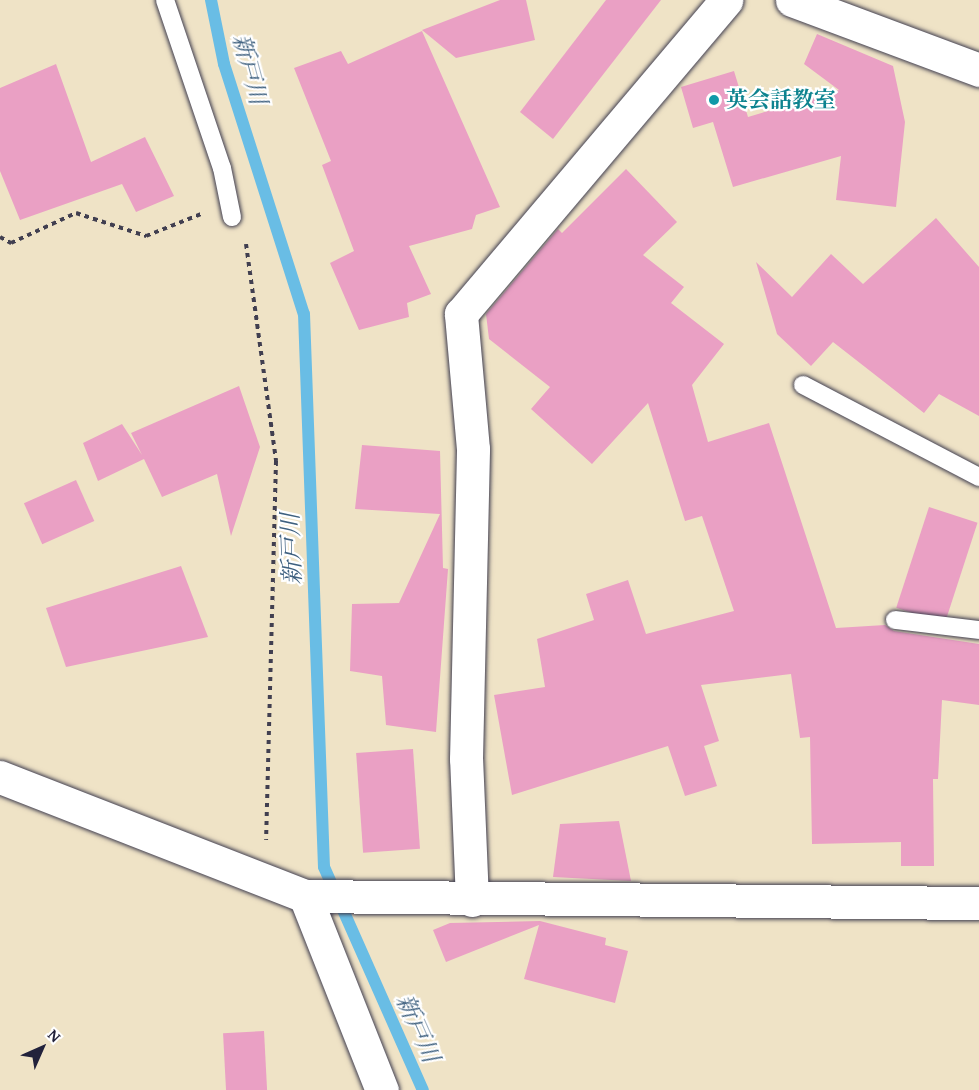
<!DOCTYPE html>
<html>
<head>
<meta charset="utf-8">
<style>
	body { margin:0 }
	#map { position:relative; width:979px; height:1090px; overflow:hidden; background:#efe3c6; font-family:"Gentium Book Plus","Noto Serif JP",serif }
	div>[style] { position:absolute }
	[style*='--x'] { left:calc(var(--x)*1px); top:calc(var(--y)*1px); width:calc(var(--w)*1px); rotate:calc(var(--a)*1deg) }
	.stream>* { height:12px; margin:-6px; padding:0 6px; transform-origin:6px; border-radius:6px; background:#69bde5 }
	.building>* { inset:0; background:#eaa0c4; transform-origin:0 0 }
	.path>* { height:4px; margin-top:-2px; transform-origin:0; background:repeating-linear-gradient(90deg,#413f50 0 4.5px,transparent 0 9px) }
	.roads { filter:drop-shadow(0 0 2px #413f50) drop-shadow(0 0 2px #413f50) }
	.service>* { height:18px; margin:-9px; padding:0 9px; transform-origin:9px; border-radius:9px; background:#fff }
	.minor>* { height:33px; margin:-16.5px; padding:0 16.5px; transform-origin:16.5px; border-radius:16.5px; background:#fff }
	.dots>* { width:16px; height:16px; translate:-50% -50%; box-sizing:border-box; border:3px solid #fff; border-radius:50% }
	span { translate:-50% -50%; white-space:nowrap; text-align:center; line-height:1.15; -webkit-text-stroke:4.5px #fff; paint-order:stroke }
	.culture-label { font-size:22px; color:#0d838f; font-weight:700 }
	.left { translate:0 -50%; text-align:left }
	.water-label { font-size:24px; color:#3e607f; font-style:italic }
	.north { position:absolute; left:12px; top:1018px; width:60px; height:60px; -webkit-text-stroke:4px #fff; paint-order:stroke; rotate:45deg; font-size:16px; font-weight:700; line-height:24px; text-align:center; color:#22223b }
	.north::after { content:''; display:block; margin:auto; width:21px; height:27px; background:#22223b; clip-path:polygon(50% 0,100% 100%,50% 72%,0 100%) }
</style>
</head>
<body>
<div id="map">
	<div class="stream">
		<i style="--x:211;--y:0;--w:65;--a:78.5"></i>
		<i style="--x:224;--y:64;--w:262;--a:72.3"></i>
		<i style="--x:304;--y:314;--w:553;--a:87.93"></i>
		<i style="--x:324;--y:867;--w:244;--a:66.1"></i>
	</div>
	<div class="building">
		<i style="clip-path:polygon(500px 0,526px 0,535px 40px,456px 58px,422px 30px)"></i>
		<i style="clip-path:polygon(606px 0,661px 0,553px 139px,520px 112px)"></i>
		<i style="clip-path:polygon(422px 31px,500px 207px,476px 215px,472px 229px,409px 246px,431px 294px,407px 303px,409px 317px,359px 330px,330px 263px,354px 251px,322px 165px,331px 161px,294px 68px,341px 51px,348px 64px)"></i>
		<i style="clip-path:polygon(817px 34px,893px 66px,905px 122px,896px 207px,836px 200px,841px 156px,733px 187px,713px 122px,693px 128px,681px 87px,734px 71px,748px 117px,839px 90px,804px 64px)"></i>
		<i style="clip-path:polygon(56px 64px,91px 162px,145px 137px,174px 196px,136px 212px,122px 184px,20px 220px,0 171px,0 88px)"></i>
		<i style="clip-path:polygon(626px 169px,677px 222px,643px 255px,684px 287px,671px 303px,724px 344px,692px 385px,708px 442px,769px 423px,836px 628px,885px 625px,894px 631px,979px 644px,979px 705px,942px 700px,938px 779px,933px 779px,934px 866px,901px 866px,901px 842px,812px 844px,810px 737px,800px 738px,791px 674px,701px 685px,719px 741px,704px 746px,717px 786px,685px 796px,668px 746px,512px 795px,494px 695px,545px 687px,537px 639px,594px 620px,586px 594px,628px 580px,646px 634px,734px 611px,702px 516px,685px 521px,648px 403px,592px 464px,531px 409px,550px 387px,489px 339px,486px 314px,558px 229px,562px 233px)"></i>
		<i style="clip-path:polygon(936px 218px,979px 267px,979px 416px,939px 394px,924px 413px,833px 342px,811px 366px,777px 334px,756px 262px,792px 297px,831px 254px,863px 284px)"></i>
		<i style="clip-path:polygon(239px 386px,260px 447px,231px 536px,217px 474px,162px 497px,144px 459px,98px 481px,83px 443px,122px 424px,142px 455px,131px 433px)"></i>
		<i style="clip-path:polygon(362px 445px,440px 451px,443px 568px,448px 569px,436px 732px,386px 725px,382px 676px,350px 671px,352px 604px,399px 603px,440px 514px,355px 509px)"></i>
		<i style="left:76px;top:480px;width:45px;height:57px;rotate:66deg"></i>
		<i style="left:929px;top:507px;width:51px;height:106px;rotate:18deg"></i>
		<i style="clip-path:polygon(181px 566px,208px 637px,66px 667px,46px 608px)"></i>
		<i style="left:413px;top:749px;width:100px;height:57px;rotate:86deg"></i>
		<i style="clip-path:polygon(619px 821px,631px 881px,553px 877px,560px 824px)"></i>
		<i style="clip-path:polygon(540px 921px,606px 938px,605px 945px,628px 951px,615px 1003px,524px 979px,539px 925px,446px 962px,433px 930px,450px 923px)"></i>
		<i style="left:264px;top:1031px;width:59px;height:41px;rotate:87deg"></i>
	</div>
	<div class="path">
		<i style="--x:0;--y:237;--w:13;--a:29"></i>
		<i style="--x:11;--y:243;--w:72;--a:-24.8"></i>
		<i style="--x:76;--y:213;--w:74;--a:18.2"></i>
		<i style="--x:146;--y:236;--w:59;--a:-21.8"></i>
		<i style="--x:246;--y:244;--w:219;--a:82.1"></i>
		<i style="--x:276;--y:461;--w:379;--a:91.5"></i>
	</div>
	<div class="roads">
		<div class="service">
			<i style="--x:165;--y:0;--w:177;--a:71.3"></i>
			<i style="--x:222;--y:168;--w:50;--a:78.5"></i>
			<i style="--x:803;--y:385;--w:199;--a:27.6"></i>
			<i style="--x:895;--y:620;--w:85;--a:6.8"></i>
		</div>
		<div class="minor">
			<i style="--x:792;--y:0;--w:200;--a:20.5"></i>
			<i style="--x:0;--y:777;--w:327;--a:21.3"></i>
			<i style="--x:305;--y:896;--w:674;--a:0.6"></i>
			<i style="--x:305;--y:896;--w:209;--a:68.4"></i>
			<i style="--x:472;--y:900;--w:141;--a:-92.4"></i>
			<i style="--x:466;--y:759;--w:310;--a:-88.7"></i>
			<i style="--x:473;--y:449;--w:136;--a:-95.1"></i>
			<i style="--x:461;--y:314;--w:411;--a:-49.8"></i>
		</div>
	</div>
	<div class="dots">
		<i style="left:714px;top:100px;background:#0f9aa8"></i>
	</div>
	<div class="culture-label">
		<span class="left" style="left:726px;top:100px">英会話教室</span>
	</div>
	<div class="water-label">
		<span style="left:250px;top:69px;rotate:75deg">新戸川</span>
		<span style="left:291px;top:549px;rotate:-92deg">新戸川</span>
		<span style="left:418px;top:1028px;rotate:66deg">新戸川</span>
	</div>
	<div class="north">N</div>
</div>
</body>
</html>
